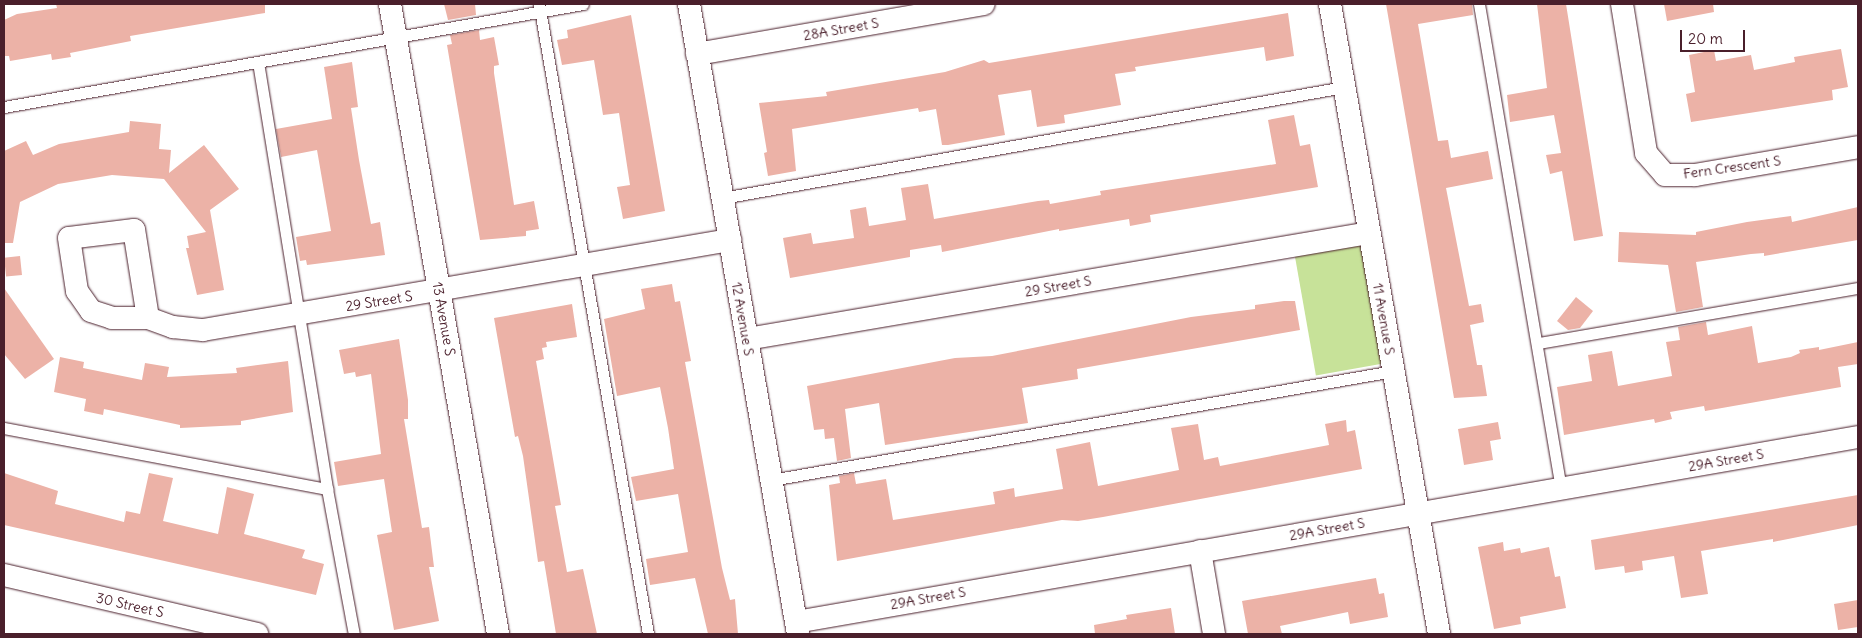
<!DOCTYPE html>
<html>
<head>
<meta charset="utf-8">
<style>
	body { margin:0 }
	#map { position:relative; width:1862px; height:638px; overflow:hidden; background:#fff; font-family:Delius,sans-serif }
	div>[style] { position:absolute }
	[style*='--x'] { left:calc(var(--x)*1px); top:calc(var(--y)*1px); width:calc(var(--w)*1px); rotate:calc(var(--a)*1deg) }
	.green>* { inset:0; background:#c7e299; transform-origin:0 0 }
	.building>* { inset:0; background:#ecb2a7; transform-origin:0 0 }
	.roads { filter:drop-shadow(0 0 1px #4a1f2b) drop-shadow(0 0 1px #4a1f2b) }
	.lane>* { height:11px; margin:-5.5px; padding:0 5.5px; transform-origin:5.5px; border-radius:5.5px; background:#fff }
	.street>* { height:22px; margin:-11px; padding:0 11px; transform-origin:11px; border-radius:11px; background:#fff }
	span { translate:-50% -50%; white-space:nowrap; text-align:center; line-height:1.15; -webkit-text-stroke:4px #fff; paint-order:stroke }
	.street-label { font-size:14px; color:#4a1f2b }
	.frame { position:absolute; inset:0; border:5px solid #4a1f2b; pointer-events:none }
	.scale { position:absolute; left:1680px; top:30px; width:65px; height:22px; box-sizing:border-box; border:2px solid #4a1f2b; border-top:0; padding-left:6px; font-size:15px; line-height:18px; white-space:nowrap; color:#4a1f2b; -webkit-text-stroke:4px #fff; paint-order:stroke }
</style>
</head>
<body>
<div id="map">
	<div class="green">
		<i style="left:1369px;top:233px;width:131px;height:77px;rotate:80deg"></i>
	</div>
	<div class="building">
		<i style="clip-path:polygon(56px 4px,265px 4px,265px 13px,130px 36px,131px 41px,70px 53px,71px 57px,52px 60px,51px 54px,10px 61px,9px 56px,4px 56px,4px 20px,17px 14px,57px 8px)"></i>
		<i style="clip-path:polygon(444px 4px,475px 4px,476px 15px,448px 20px)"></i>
		<i style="clip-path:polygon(1386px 4px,1472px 4px,1473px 15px,1418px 24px,1438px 141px,1448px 140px,1451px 158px,1488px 151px,1493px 179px,1446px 188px,1469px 306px,1481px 304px,1484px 322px,1470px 325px,1477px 365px,1482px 365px,1487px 396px,1454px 398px)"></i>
		<i style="clip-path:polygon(1537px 4px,1566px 4px,1603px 236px,1574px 241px,1562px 171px,1550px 174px,1546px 155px,1561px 153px,1554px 115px,1510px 122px,1507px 95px,1547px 88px)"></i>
		<i style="clip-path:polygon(1664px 4px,1713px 4px,1714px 12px,1667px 21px)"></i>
		<i style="clip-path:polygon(1288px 13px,1294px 56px,1266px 61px,1264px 47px,1135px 67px,1136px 71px,1115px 74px,1121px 105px,1064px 115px,1065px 123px,1037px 127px,1031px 90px,998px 95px,1005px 135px,948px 145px,942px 145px,936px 109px,919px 112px,918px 108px,792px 129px,796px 171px,768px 176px,764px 153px,767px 152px,759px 103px,827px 96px,826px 92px,945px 72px,984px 60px,989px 63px)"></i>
		<i style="clip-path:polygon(631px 15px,665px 211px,623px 219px,617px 187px,630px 185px,619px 113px,603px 115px,594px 60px,562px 65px,557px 40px,568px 38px,567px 30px)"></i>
		<i style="clip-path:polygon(479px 30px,480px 40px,494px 37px,499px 65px,494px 66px,494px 73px,514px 205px,534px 201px,539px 229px,526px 231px,526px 236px,480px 240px,447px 45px,452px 44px,450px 35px)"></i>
		<i style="clip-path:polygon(1841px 49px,1848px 87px,1832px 90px,1833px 100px,1691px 122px,1686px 94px,1695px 92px,1689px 55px,1714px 50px,1716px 61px,1751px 55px,1754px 70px,1795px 62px,1794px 57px)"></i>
		<i style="clip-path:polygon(352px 62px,358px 107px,351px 108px,359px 160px,371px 224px,380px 222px,385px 255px,307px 265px,306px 260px,300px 261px,296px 237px,331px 231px,317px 150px,281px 157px,276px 129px,332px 119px,324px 67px)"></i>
		<i style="clip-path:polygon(1294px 115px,1300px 146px,1310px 144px,1318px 187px,1150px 215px,1151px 222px,1130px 226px,1129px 219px,1059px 231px,1059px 229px,942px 252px,941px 245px,910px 250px,910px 257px,790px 278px,783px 238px,811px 233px,813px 244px,854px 238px,850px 210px,866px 207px,869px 226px,906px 220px,901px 188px,928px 184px,934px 219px,1038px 201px,1049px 200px,1050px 204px,1101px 195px,1100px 191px,1276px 164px,1268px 120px)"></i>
		<i style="clip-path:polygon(130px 121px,161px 124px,159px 149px,171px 150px,169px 173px,204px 145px,239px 189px,210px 210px,224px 290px,197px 295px,186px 248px,189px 248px,187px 236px,206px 232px,164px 179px,112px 175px,58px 184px,20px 202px,13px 243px,4px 243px,4px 151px,26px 141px,33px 155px,59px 144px,129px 132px)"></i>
		<i style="clip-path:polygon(1858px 207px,1858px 240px,1764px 256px,1764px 253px,1751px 254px,1696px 262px,1703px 307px,1676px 312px,1668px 265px,1618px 262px,1619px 232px,1696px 235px,1696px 232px,1747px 222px,1791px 216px,1792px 222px)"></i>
		<i style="left:20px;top:256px;width:19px;height:16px;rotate:84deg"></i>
		<i style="clip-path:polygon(672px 284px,675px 302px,680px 301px,691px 361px,685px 362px,722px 568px,730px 600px,735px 599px,738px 634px,708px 634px,695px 578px,650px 585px,646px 559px,688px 552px,678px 494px,636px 501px,631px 477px,674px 469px,668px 428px,660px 387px,617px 396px,604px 319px,645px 309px,641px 289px)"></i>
		<i style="clip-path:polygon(4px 288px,54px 359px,25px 379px,4px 354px)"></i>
		<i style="clip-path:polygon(1576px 297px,1593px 311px,1580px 328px,1568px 330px,1557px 321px)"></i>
		<i style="clip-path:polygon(1284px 301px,1295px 301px,1300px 330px,1077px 369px,1078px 379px,1022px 388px,1028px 423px,885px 445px,879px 403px,845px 409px,851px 458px,837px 461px,834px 438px,825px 439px,824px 429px,814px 430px,807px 386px,955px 358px,992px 356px,1191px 317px,1255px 309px,1255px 305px)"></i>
		<i style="clip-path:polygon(572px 304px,577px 337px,546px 342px,547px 347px,542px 348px,544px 359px,536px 361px,561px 505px,555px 506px,567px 572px,583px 569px,597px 634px,556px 634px,544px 561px,538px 562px,523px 456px,518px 436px,515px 437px,494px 318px)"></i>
		<i style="clip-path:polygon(1706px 322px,1708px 335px,1752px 326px,1758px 363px,1791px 357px,1800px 353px,1799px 350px,1819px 347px,1819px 350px,1858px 342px,1858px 364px,1838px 367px,1841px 387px,1705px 411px,1704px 406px,1670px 412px,1672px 419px,1655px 423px,1654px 419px,1564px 435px,1557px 387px,1592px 381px,1588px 355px,1612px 351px,1618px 386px,1672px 376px,1666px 342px,1680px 340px,1678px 327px)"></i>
		<i style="clip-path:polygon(399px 339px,408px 400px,408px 419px,404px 419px,422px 528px,429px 527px,434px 567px,429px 567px,439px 621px,394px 630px,377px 535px,392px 532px,384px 479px,338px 486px,334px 462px,381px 454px,371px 374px,356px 377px,355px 372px,344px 374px,339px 350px)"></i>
		<i style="clip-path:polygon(60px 357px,84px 362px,83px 368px,142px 380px,145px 363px,169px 367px,167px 377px,237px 373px,236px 368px,288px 361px,293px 412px,241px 421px,241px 425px,180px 428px,180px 425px,104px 409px,103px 415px,84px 411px,86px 399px,54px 392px)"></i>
		<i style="clip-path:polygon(1346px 420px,1347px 432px,1355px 430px,1362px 469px,1103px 517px,1078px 521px,1062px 520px,837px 561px,829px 485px,840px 483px,839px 476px,854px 473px,856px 484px,886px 479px,893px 520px,995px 504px,993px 492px,1014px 488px,1015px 497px,1063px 489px,1056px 449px,1090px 442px,1098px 486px,1179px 470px,1171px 428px,1198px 424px,1204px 460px,1218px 457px,1220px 466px,1329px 445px,1325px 424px)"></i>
		<i style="clip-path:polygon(1498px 422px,1501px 439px,1490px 441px,1493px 460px,1464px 465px,1458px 429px)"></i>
		<i style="clip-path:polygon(4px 473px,58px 491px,55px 504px,124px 522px,126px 511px,140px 514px,149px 473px,173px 478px,163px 521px,218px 534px,227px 487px,254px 494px,244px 534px,305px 550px,302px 558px,324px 564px,316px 595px,4px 525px)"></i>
		<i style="clip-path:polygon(1858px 495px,1858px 525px,1773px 542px,1773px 539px,1701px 551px,1708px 594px,1681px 598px,1674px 556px,1642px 561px,1643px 570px,1625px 573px,1624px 566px,1595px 570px,1591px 540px)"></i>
		<i style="clip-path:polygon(1503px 542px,1504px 551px,1520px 548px,1521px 553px,1549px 547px,1555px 577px,1560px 576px,1566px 608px,1520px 617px,1521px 624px,1494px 629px,1478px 547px)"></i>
		<i style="clip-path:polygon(1376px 578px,1379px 594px,1384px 593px,1388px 617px,1350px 624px,1348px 612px,1280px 626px,1282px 634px,1248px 634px,1242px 601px)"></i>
		<i style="clip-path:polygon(1858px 600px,1858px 627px,1838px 630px,1834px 604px)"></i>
		<i style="clip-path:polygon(1171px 608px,1175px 634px,1095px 634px,1094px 625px,1127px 619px,1126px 615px)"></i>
	</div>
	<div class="roads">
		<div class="lane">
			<i style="--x:539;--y:4;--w:639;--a:80.18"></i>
			<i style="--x:1479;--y:4;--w:491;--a:80.4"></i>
			<i style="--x:258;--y:62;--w:433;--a:80.8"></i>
			<i style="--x:327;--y:489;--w:147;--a:79.5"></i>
			<i style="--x:4;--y:107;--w:588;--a:-10.09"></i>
			<i style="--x:722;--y:198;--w:632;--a:-10.12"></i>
			<i style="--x:1539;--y:343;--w:324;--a:-9.8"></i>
			<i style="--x:4;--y:428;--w:329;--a:10.7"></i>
			<i style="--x:771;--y:480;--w:631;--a:-9.94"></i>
		</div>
		<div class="street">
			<i style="--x:390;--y:4;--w:639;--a:80.27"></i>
			<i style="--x:689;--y:4;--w:639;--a:80.18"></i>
			<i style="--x:1330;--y:4;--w:639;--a:80.18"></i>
			<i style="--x:1622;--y:4;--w:151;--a:80.8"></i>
			<i style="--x:1646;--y:153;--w:29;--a:49"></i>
			<i style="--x:1665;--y:175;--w:30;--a:0"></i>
			<i style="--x:1695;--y:175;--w:165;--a:-9.7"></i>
			<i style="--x:697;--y:54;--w:291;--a:-9.9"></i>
			<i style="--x:148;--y:318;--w:89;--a:-99"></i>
			<i style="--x:134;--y:230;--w:65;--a:173"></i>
			<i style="--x:69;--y:238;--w:54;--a:81.4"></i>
			<i style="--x:77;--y:291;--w:24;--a:55"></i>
			<i style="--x:91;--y:311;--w:22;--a:18"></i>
			<i style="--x:112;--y:318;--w:36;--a:0"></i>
			<i style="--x:148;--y:318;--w:27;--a:20"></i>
			<i style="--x:173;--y:327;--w:30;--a:6"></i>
			<i style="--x:203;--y:330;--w:535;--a:-9.69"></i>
			<i style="--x:747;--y:339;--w:631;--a:-9.67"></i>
			<i style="--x:1200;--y:551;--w:84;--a:80.4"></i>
			<i style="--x:4;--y:575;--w:260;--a:13.1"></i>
			<i style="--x:796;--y:622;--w:1078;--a:-9.88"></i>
		</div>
	</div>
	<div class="street-label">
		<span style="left:841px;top:29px;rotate:-10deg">28A Street S</span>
		<span style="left:1732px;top:167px;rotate:-8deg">Fern Crescent S</span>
		<span style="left:1058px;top:286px;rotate:-10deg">29 Street S</span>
		<span style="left:379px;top:301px;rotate:-9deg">29 Street S</span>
		<span style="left:444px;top:319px;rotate:80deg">13 Avenue S</span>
		<span style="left:743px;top:319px;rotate:80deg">12 Avenue S</span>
		<span style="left:1384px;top:319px;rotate:80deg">11 Avenue S</span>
		<span style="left:1726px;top:460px;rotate:-10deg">29A Street S</span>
		<span style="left:1327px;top:529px;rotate:-10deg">29A Street S</span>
		<span style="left:928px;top:598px;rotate:-10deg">29A Street S</span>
		<span style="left:130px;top:605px;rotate:13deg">30 Street S</span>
	</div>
	<div class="frame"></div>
	<div class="scale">20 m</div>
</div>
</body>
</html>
